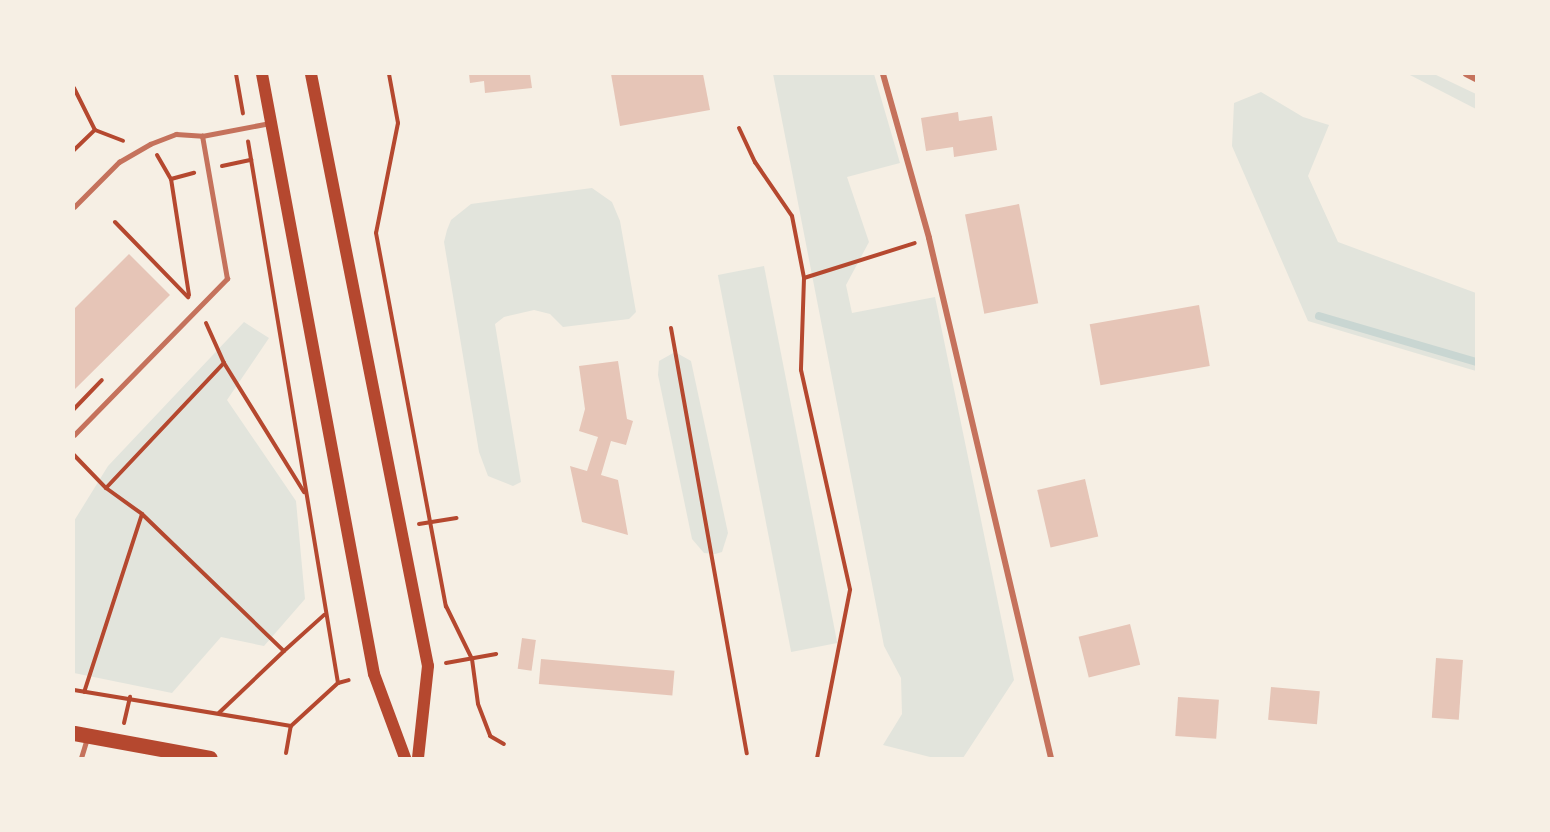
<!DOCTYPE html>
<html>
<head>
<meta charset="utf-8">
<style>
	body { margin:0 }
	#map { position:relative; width:1550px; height:832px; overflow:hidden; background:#f6efe4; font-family:Georgia,serif }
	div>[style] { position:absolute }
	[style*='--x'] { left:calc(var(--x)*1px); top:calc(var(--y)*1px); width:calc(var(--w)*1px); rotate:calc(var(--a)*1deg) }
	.green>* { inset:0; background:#e2e4dc; transform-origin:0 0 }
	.stream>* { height:8px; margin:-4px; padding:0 4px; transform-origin:4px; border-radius:4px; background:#c9d6d2 }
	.building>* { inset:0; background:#e6c5b7; transform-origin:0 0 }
	.path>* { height:4px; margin:-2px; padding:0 2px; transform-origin:2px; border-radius:2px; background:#b5482f }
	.service>* { height:4.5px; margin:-2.25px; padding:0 2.25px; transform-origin:2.25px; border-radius:2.25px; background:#c5725c }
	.minor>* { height:6px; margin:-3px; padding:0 3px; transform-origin:3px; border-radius:3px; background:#c5725c }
	.secondary>* { height:12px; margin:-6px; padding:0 6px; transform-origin:6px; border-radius:6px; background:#b5482f }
	.primary>* { height:15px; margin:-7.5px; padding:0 7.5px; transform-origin:7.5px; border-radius:7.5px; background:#b5482f }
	span { translate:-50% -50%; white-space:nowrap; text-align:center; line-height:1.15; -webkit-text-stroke:4.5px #f6efe4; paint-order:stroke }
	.frame { position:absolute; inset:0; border:75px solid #f6efe4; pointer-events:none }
</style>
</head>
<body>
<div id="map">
	<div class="green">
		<i style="clip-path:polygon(773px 74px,874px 74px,900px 163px,847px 177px,869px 242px,846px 285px,852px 313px,935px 297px,1014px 680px,963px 758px,934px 758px,883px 745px,902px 714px,901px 678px,884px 646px)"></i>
		<i style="clip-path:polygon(1408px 74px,1434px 74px,1476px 94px,1476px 109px)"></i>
		<i style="clip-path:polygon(1261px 92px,1303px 117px,1329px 125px,1308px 176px,1338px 242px,1476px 293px,1476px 371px,1308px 321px,1232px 146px,1234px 103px)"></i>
		<i style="clip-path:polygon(592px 188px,612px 202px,620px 221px,636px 312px,629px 319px,563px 327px,550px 314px,534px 310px,504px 317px,495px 324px,521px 482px,513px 486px,488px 476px,479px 452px,444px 242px,447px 230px,451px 220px,471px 204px)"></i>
		<i style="left:764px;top:266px;width:384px;height:47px;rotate:79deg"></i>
		<i style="clip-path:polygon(244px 322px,269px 338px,227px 400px,296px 501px,305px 599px,264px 646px,221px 637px,172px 693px,74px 673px,74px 521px,108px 466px)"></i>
		<i style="clip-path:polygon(675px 352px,691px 361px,728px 533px,722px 552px,715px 554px,704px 553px,692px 539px,658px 375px,659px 361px)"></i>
	</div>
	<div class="stream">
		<i style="--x:1319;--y:316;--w:164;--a:16.3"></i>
	</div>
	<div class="building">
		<i style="clip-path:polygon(469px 74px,530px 74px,532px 88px,485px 93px,484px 81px,470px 83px)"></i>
		<i style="clip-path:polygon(611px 74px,703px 74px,710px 110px,620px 126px)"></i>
		<i style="clip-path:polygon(958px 112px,959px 121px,992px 116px,997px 150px,954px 157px,953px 147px,926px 151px,921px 118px)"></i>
		<i style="left:1019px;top:204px;width:101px;height:55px;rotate:79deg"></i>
		<i style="clip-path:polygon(129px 254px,170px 295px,74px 390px,74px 309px)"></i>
		<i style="left:1199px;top:305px;width:62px;height:111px;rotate:80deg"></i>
		<i style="clip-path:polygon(618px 361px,627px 419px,633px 421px,626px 445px,611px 441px,601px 475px,618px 480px,628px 535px,582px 522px,570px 466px,587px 471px,598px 437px,579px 431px,585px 409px,579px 366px)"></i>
		<i style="left:1085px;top:479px;width:59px;height:49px;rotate:77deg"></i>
		<i style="left:1130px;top:624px;width:42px;height:53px;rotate:76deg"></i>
		<i style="left:522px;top:638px;width:14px;height:31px;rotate:8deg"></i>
		<i style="left:1436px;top:658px;width:27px;height:60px;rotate:4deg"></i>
		<i style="left:541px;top:659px;width:134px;height:25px;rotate:5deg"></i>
		<i style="left:1271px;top:687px;width:49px;height:33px;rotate:5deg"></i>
		<i style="left:1178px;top:697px;width:41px;height:39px;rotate:4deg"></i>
	</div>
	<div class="path">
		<i style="--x:236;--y:74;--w:40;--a:80"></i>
		<i style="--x:389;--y:74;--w:50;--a:79.6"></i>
		<i style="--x:398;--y:123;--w:112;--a:101.3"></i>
		<i style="--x:376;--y:233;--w:380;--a:79.4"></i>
		<i style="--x:446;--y:606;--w:59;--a:63.9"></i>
		<i style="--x:472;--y:659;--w:45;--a:82.4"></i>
		<i style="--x:478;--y:704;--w:34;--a:69"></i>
		<i style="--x:490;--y:736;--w:16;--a:30"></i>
		<i style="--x:74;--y:88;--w:47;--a:63.4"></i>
		<i style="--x:95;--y:130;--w:30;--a:21"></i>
		<i style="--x:739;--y:128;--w:38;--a:65"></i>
		<i style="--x:755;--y:162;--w:65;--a:55.6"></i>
		<i style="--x:792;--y:216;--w:63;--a:79"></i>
		<i style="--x:804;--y:278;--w:92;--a:91.9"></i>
		<i style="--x:801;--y:370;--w:225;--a:77.4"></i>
		<i style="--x:850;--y:590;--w:171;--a:101.1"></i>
		<i style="--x:74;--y:150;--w:29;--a:-44"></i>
		<i style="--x:157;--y:155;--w:28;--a:60"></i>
		<i style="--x:222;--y:166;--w:30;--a:-12"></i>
		<i style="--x:115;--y:222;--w:105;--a:45.8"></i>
		<i style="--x:804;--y:278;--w:116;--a:-17.5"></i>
		<i style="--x:189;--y:295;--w:117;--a:-98.8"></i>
		<i style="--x:171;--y:179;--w:24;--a:-15"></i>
		<i style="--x:206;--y:323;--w:44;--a:65.8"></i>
		<i style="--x:671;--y:328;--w:432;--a:79.9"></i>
		<i style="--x:74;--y:409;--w:40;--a:-46"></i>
		<i style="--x:74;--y:455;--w:46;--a:45.9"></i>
		<i style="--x:106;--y:488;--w:44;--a:35.8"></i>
		<i style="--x:142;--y:514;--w:187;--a:108"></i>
		<i style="--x:106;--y:488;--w:172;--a:-46.7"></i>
		<i style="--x:224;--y:363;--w:152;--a:58.2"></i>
		<i style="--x:142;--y:514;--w:197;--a:44"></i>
		<i style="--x:284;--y:651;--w:90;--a:136.4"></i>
		<i style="--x:419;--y:524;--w:38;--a:-9"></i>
		<i style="--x:284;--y:651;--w:54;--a:-42"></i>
		<i style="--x:446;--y:663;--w:51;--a:-10.2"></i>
		<i style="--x:338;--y:683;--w:11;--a:-15"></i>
		<i style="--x:74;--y:690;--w:220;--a:9.4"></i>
		<i style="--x:291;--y:726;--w:64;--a:-42.5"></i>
		<i style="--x:338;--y:683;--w:549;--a:-99.43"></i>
		<i style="--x:124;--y:723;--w:27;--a:-77"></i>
		<i style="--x:286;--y:753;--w:27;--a:-80"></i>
	</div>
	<div class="service">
		<i style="--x:74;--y:207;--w:64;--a:-45"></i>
		<i style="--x:119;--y:162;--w:36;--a:-30"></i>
		<i style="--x:150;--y:144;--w:28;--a:-21"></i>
		<i style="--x:176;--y:134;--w:26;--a:4"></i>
		<i style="--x:74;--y:435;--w:219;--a:-45.6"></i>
		<i style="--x:227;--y:279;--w:145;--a:-99.9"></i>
		<i style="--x:202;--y:136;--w:69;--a:-10.8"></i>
		<i style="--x:81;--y:758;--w:21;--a:-73"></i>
	</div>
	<div class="minor">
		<i style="--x:883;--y:74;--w:170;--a:74.3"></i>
		<i style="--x:929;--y:238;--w:534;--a:76.8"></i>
		<i style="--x:1466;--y:74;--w:11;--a:27"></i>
	</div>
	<div class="secondary">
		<i style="--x:262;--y:74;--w:610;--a:79.43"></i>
		<i style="--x:374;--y:674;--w:90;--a:69.7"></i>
		<i style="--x:311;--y:74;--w:603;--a:78.82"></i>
		<i style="--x:428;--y:666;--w:93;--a:96.2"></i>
	</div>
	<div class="primary">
		<i style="--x:74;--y:733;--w:138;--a:10.4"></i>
	</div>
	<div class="frame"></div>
</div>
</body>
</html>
